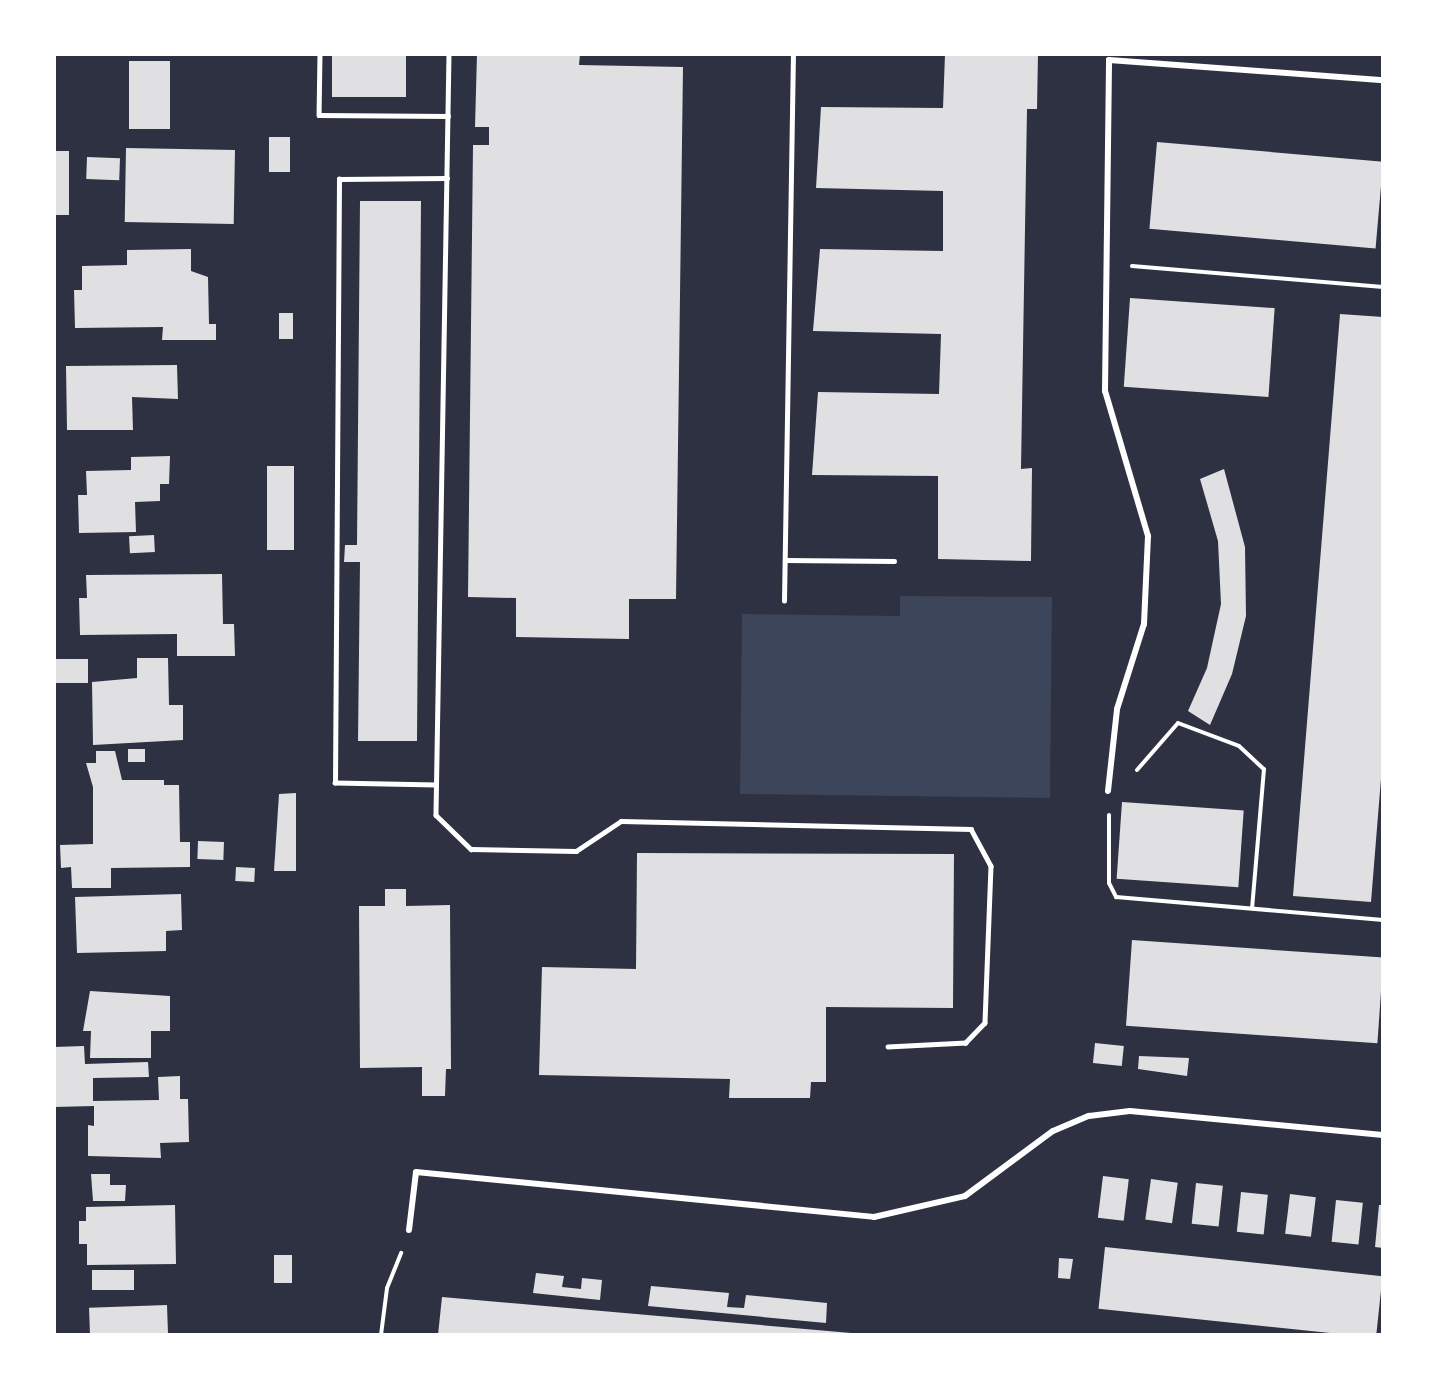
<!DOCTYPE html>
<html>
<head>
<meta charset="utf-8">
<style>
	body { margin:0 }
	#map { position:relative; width:1437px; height:1389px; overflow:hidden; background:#2d3142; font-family:"PT Serif",serif }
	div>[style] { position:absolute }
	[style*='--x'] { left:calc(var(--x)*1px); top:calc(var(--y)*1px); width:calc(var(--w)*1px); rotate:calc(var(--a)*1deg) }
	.green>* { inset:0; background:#3c4559 }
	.building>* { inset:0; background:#e0e0e3; transform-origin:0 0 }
	.path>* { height:4px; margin:-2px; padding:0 2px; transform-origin:2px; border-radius:2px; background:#fff }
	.service>* { height:4.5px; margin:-2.25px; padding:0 2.25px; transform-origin:2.25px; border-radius:2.25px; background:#fff }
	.minor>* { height:6px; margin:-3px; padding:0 3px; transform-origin:3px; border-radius:3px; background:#fff }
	span { translate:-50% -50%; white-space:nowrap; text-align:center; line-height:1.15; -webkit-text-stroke:6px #fff; paint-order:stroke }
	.frame { position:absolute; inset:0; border:56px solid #fff; pointer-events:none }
</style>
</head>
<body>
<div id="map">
	<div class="green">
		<i style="clip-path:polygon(900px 596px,1052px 597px,1050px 798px,740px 794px,742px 614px,900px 616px)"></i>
	</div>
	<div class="building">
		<i style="left:332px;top:54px;width:74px;height:43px"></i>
		<i style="clip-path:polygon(477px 54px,580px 54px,579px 65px,683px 67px,676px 599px,629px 599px,629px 639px,516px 637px,516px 598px,468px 597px,473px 145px,489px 145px,489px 127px,475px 127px)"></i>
		<i style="clip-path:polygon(945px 54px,1038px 54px,1037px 109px,1027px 109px,1021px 469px,1032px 468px,1031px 561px,938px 559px,938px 476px,812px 475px,818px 392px,939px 394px,941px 334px,813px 331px,820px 249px,943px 251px,943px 191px,816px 188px,821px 107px,943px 108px)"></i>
		<i style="left:129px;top:61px;width:41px;height:68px"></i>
		<i style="left:269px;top:137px;width:21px;height:35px"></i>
		<i style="left:1157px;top:142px;width:227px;height:87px;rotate:5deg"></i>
		<i style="left:126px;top:148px;width:109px;height:74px;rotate:1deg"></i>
		<i style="left:54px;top:151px;width:15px;height:64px"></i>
		<i style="left:87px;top:157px;width:33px;height:22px;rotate:2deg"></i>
		<i style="clip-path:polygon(360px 201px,421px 201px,417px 741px,358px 741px,360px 562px,344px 562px,345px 545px,357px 545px)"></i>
		<i style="clip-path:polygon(191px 249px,191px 271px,208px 277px,209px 324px,216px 324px,216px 340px,162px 340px,163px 327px,75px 328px,74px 290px,82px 290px,82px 266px,127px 265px,127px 250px)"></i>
		<i style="left:1130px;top:298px;width:145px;height:89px;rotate:4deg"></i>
		<i style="left:279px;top:313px;width:14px;height:26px"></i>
		<i style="clip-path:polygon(1340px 314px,1383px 317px,1383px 754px,1371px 902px,1293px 896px)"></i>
		<i style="clip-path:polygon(177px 365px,178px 399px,132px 397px,133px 430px,67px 430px,66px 366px)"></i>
		<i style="clip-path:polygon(170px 456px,169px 484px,160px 484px,160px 501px,135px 502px,136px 532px,79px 533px,78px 495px,87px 495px,86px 471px,131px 470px,131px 457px)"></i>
		<i style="left:267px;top:466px;width:27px;height:84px"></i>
		<i style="clip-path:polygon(1224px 469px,1245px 547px,1246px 616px,1232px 674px,1210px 725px,1188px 711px,1207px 668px,1221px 604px,1218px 541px,1200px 479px)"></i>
		<i style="left:154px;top:535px;width:17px;height:25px;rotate:87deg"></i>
		<i style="clip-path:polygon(222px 574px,223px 624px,234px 624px,235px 656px,177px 656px,177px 634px,80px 635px,79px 598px,87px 598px,86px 575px)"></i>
		<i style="clip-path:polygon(137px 658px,168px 658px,169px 705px,183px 705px,183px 740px,93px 745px,92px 682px,137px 678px)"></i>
		<i style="left:54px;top:659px;width:34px;height:24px"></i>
		<i style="left:128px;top:749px;width:17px;height:13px"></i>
		<i style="clip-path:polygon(96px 751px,115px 751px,122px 780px,164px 780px,164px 785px,179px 785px,180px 842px,190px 842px,190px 867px,111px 868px,111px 888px,72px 888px,71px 867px,61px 868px,60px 845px,93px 844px,93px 787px,86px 763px,96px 763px)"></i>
		<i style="clip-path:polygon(296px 793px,296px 871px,274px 871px,279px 794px)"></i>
		<i style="left:1122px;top:802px;width:122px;height:77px;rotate:4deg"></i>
		<i style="left:198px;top:841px;width:26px;height:18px;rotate:2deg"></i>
		<i style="clip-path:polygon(637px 853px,954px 854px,953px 1008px,826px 1007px,826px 1082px,811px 1082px,810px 1098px,729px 1098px,730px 1079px,539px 1075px,542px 967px,636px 969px)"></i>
		<i style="left:236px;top:867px;width:19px;height:14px;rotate:3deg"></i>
		<i style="clip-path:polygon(385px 889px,406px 889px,406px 906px,450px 905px,451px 1069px,446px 1069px,445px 1096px,422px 1096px,422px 1067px,360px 1068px,359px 906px,385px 906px)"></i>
		<i style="clip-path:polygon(181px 894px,182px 930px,166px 931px,166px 951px,77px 953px,75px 897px)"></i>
		<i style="left:1132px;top:940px;width:252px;height:86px;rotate:4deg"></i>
		<i style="clip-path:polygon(90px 991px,170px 996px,170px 1031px,151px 1031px,151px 1058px,90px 1058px,91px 1031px,83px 1031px)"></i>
		<i style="left:1095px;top:1043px;width:29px;height:20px;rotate:6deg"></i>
		<i style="clip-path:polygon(84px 1046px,85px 1064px,148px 1062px,149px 1077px,93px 1078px,93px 1101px,159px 1100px,158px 1077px,180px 1076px,180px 1099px,188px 1099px,189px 1142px,160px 1143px,161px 1158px,88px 1156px,88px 1125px,94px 1126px,94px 1106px,54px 1107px,54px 1047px)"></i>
		<i style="clip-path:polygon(1139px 1056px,1189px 1058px,1187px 1076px,1138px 1069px)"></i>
		<i style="clip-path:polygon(91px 1174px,110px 1174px,110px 1185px,126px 1185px,125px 1201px,93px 1201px)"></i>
		<i style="left:1103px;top:1176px;width:26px;height:42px;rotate:7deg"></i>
		<i style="left:1151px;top:1179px;width:27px;height:41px;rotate:8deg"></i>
		<i style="left:1196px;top:1183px;width:27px;height:41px;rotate:6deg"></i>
		<i style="left:1241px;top:1192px;width:27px;height:40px;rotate:6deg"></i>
		<i style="left:1290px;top:1194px;width:26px;height:40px;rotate:7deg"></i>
		<i style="left:1336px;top:1200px;width:27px;height:42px;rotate:6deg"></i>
		<i style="clip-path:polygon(175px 1205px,176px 1264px,87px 1265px,87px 1244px,79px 1244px,79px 1221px,86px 1221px,86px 1207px)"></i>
		<i style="clip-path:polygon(1379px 1205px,1383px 1205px,1383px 1248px,1375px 1247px)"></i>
		<i style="left:1105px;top:1247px;width:279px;height:62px;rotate:6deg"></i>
		<i style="left:274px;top:1255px;width:18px;height:28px"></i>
		<i style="clip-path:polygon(1059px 1258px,1073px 1259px,1070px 1279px,1058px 1278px)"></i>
		<i style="left:92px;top:1270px;width:42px;height:20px"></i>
		<i style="clip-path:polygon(536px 1273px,564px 1276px,562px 1287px,581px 1289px,582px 1278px,602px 1280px,600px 1300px,533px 1293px)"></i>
		<i style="clip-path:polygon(651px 1286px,729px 1293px,727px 1307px,744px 1308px,746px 1295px,827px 1303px,826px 1323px,648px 1306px)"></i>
		<i style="clip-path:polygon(442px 1297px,851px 1333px,851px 1335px,438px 1335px)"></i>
		<i style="left:167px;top:1305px;width:30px;height:78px;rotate:88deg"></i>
	</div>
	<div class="path">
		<i style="--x:1132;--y:266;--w:252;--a:4.8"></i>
		<i style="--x:1137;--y:770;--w:62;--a:-48.9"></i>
		<i style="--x:1178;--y:723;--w:65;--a:20.7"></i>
		<i style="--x:1239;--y:746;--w:34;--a:43"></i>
		<i style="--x:1264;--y:769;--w:140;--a:94.9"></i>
		<i style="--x:1109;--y:815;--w:68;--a:90"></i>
		<i style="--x:1109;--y:883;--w:16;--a:63"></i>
		<i style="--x:1116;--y:897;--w:268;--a:4.9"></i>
		<i style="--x:381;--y:1335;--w:47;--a:-82.7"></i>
		<i style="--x:387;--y:1288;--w:38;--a:-68"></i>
	</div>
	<div class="service">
		<i style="--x:320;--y:54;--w:61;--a:90.9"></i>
		<i style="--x:319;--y:115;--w:129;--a:0.4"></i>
		<i style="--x:449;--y:54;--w:761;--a:90.98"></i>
		<i style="--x:436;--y:815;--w:49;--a:44.2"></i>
		<i style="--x:471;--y:849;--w:105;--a:1.1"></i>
		<i style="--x:576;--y:851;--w:54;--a:-33.7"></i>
		<i style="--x:621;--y:821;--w:350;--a:1.3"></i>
		<i style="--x:971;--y:829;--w:42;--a:61.6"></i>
		<i style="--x:991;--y:866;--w:157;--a:92.2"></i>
		<i style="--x:985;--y:1023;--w:28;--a:134"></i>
		<i style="--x:966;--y:1043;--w:78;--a:177.1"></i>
		<i style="--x:785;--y:560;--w:109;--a:0.5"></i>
		<i style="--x:784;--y:601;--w:547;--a:-89.06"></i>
		<i style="--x:436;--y:785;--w:101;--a:-178.9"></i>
		<i style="--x:335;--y:783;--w:604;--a:-89.62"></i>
		<i style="--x:339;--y:179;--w:108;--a:-0.5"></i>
	</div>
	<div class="minor">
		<i style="--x:1108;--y:791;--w:82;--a:-83.7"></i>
		<i style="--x:1117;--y:709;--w:89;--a:-72.4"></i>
		<i style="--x:1144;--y:624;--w:88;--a:-87.4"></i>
		<i style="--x:1148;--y:536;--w:151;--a:-106.5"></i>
		<i style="--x:1105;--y:391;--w:331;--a:-89.3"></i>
		<i style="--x:1109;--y:60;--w:275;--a:4.2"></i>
		<i style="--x:409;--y:1230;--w:58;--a:-83.1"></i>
		<i style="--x:416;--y:1172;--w:460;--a:5.6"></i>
		<i style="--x:874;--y:1217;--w:93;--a:-13"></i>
		<i style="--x:965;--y:1196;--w:109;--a:-36.5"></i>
		<i style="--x:1053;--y:1131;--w:39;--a:-23"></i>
		<i style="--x:1089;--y:1116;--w:41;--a:-7"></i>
		<i style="--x:1130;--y:1111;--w:254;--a:5.4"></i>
	</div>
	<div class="frame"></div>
</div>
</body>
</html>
